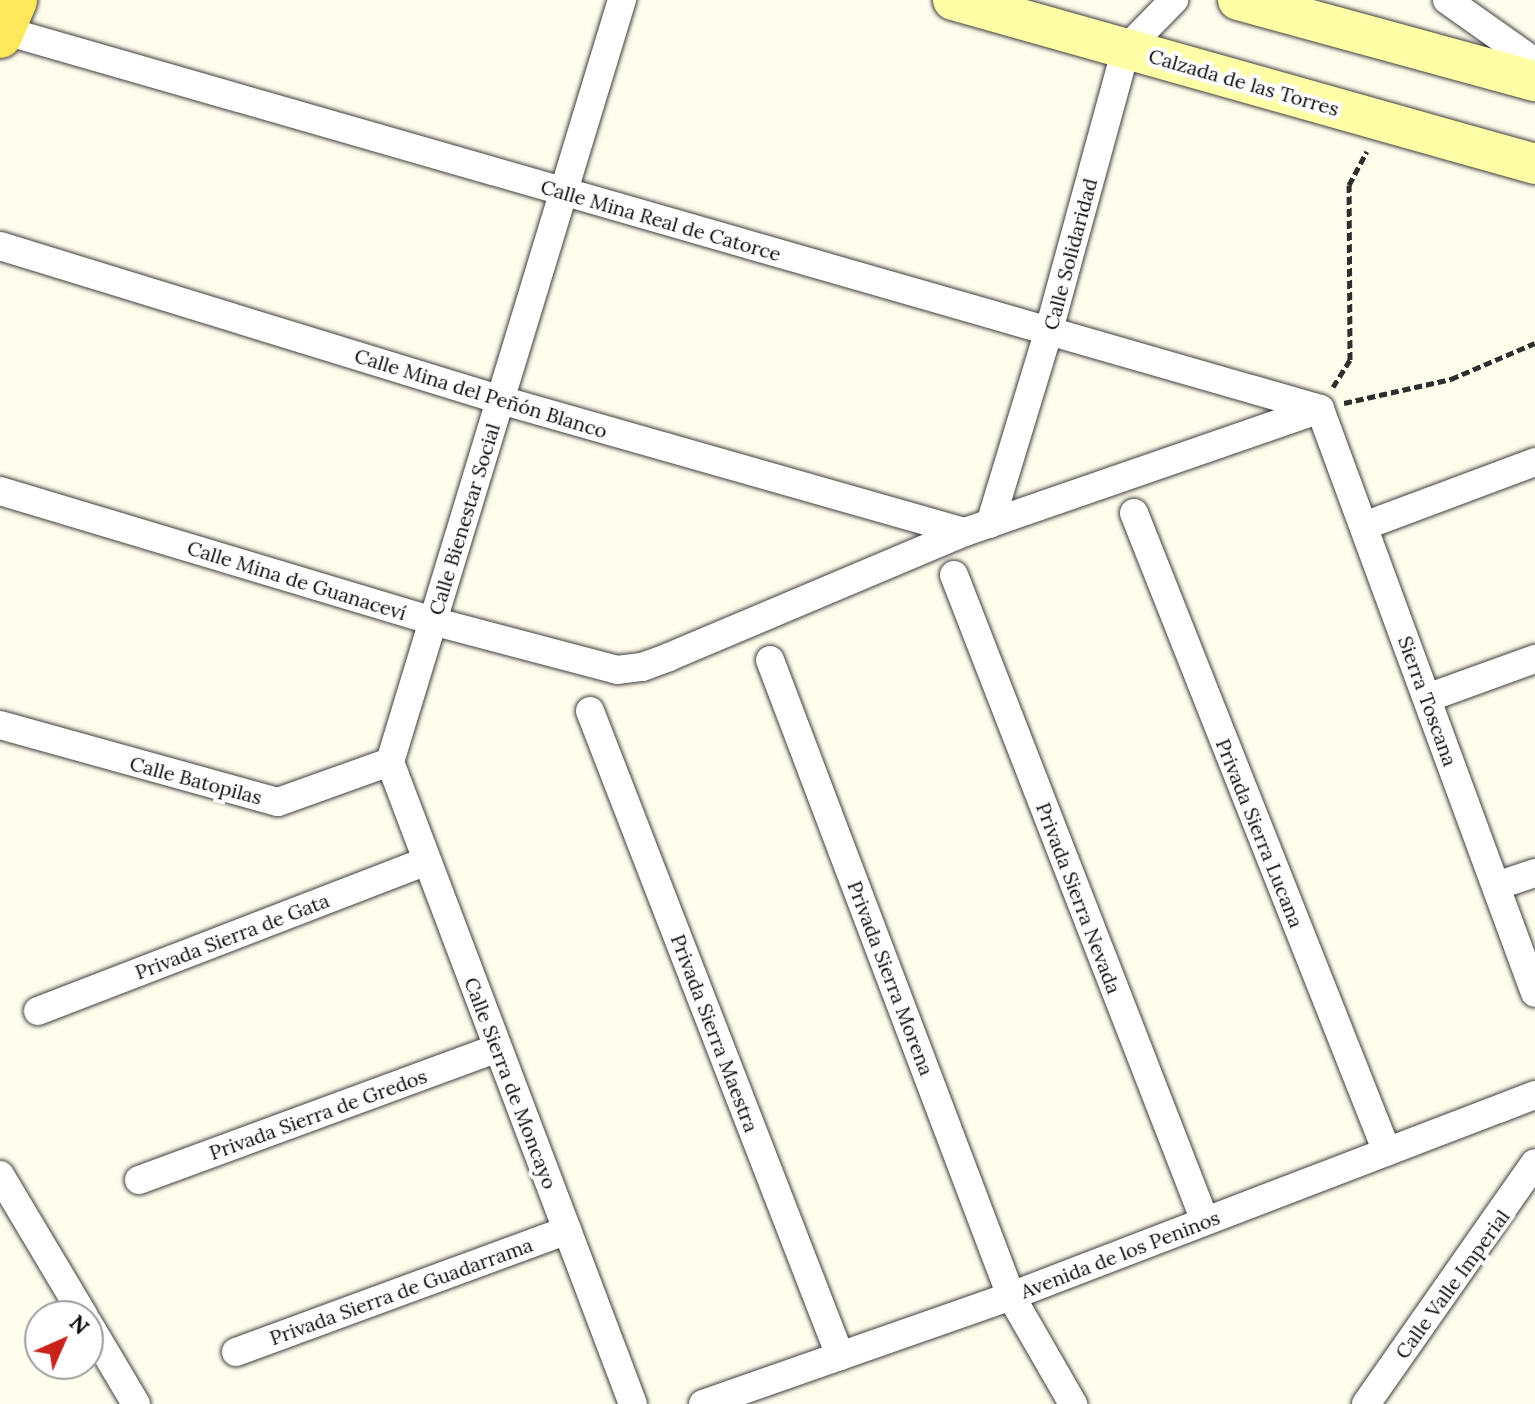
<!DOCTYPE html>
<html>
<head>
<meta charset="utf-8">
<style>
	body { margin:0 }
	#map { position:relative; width:1535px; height:1404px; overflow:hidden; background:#fffdec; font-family:Lora,serif }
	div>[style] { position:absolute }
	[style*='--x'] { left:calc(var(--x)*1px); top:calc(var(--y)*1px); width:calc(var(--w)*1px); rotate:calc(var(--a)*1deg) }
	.path>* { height:5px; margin-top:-2.5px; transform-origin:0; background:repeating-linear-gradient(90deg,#2e2e2e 0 8px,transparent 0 12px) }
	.roads { filter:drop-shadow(0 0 2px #3f3f3f) drop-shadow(0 0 2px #3f3f3f) }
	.street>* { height:28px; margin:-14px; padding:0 14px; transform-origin:14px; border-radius:14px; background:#fff }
	.secondary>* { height:40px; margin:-20px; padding:0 20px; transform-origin:20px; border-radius:20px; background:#fffea7 }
	.primary>* { height:44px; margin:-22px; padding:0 22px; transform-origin:22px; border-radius:22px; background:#ffe75c }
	span { translate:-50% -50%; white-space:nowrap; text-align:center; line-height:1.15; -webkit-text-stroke:8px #fff; paint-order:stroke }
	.street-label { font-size:20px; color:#0c0c0c }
	.north { position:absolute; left:24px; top:1300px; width:80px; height:80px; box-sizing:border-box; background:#fff; border:2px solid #9e9e9e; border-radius:50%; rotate:45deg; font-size:22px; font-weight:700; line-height:32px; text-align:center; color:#0c0c0c }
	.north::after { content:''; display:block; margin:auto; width:28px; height:36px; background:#c82219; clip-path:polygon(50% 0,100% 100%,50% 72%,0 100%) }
</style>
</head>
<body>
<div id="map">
	<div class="path">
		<i style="--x:1333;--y:387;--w:32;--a:-58"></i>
		<i style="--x:1350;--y:360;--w:175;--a:-90.3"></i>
		<i style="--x:1349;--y:185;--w:38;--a:-62"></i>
		<i style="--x:1344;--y:403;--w:110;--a:-12.6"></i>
		<i style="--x:1451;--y:379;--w:91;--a:-23.2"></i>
	</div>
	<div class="roads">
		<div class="street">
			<i style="--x:1447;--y:0;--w:108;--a:35.2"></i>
			<i style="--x:2;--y:30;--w:1371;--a:16.04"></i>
			<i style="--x:0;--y:246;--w:524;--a:17.09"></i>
			<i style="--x:501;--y:400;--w:482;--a:15.9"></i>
			<i style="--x:1320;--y:409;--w:622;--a:69.79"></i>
			<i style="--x:0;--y:491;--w:451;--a:16.7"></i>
			<i style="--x:432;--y:621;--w:191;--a:14.8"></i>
			<i style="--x:617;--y:670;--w:25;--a:-7"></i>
			<i style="--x:642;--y:667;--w:29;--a:-20"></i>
			<i style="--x:669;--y:657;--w:321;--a:-22.9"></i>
			<i style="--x:965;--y:532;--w:376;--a:-19.1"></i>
			<i style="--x:1134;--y:513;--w:687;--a:68.4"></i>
			<i style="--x:990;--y:524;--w:203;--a:-73.1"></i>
			<i style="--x:1049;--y:330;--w:291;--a:-74.7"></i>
			<i style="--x:1126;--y:49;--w:69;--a:-45.6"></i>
			<i style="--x:1364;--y:526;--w:183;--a:-20.5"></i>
			<i style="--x:954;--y:575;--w:693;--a:68.77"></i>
			<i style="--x:770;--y:660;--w:680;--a:69.25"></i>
			<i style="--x:1011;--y:1296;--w:125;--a:60.1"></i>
			<i style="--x:1427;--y:698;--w:115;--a:-19.9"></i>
			<i style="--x:590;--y:711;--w:692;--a:68.81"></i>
			<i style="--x:0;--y:725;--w:288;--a:15.5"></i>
			<i style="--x:278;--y:802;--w:119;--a:-19.7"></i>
			<i style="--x:390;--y:762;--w:797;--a:-73.07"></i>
			<i style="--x:390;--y:762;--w:686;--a:69.27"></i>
			<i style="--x:1496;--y:886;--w:41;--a:-18.4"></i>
			<i style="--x:38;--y:1011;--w:417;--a:-21.1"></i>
			<i style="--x:0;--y:1175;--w:164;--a:59.2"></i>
			<i style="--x:139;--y:1180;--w:382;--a:-20.2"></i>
			<i style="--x:88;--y:1323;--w:94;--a:59.3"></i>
			<i style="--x:236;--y:1352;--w:353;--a:-20.2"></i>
			<i style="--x:703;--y:1404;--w:326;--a:-19.3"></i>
			<i style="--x:1011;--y:1296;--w:561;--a:-20.99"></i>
			<i style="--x:1366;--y:1404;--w:294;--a:-55"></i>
		</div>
		<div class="secondary">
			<i style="--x:953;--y:0;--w:605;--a:15.74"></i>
			<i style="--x:1238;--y:0;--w:308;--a:15.3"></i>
		</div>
		<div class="primary">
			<i style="--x:0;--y:36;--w:39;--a:-67"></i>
		</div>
	</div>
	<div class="street-label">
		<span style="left:1244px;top:82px;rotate:16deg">Calzada de las Torres</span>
		<span style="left:661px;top:220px;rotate:16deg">Calle Mina Real de Catorce</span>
		<span style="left:1070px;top:254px;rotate:-75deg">Calle Solidaridad</span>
		<span style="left:481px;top:393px;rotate:17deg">Calle Mina del Peñón Blanco</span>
		<span style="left:464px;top:519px;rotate:-73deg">Calle Bienestar Social</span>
		<span style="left:297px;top:580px;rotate:17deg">Calle Mina de Guanaceví</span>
		<span style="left:1428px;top:701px;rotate:70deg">Sierra Toscana</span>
		<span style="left:196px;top:780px;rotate:15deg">Calle Batopilas</span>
		<span style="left:1260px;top:833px;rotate:68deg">Privada Sierra Lucana</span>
		<span style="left:1079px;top:898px;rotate:69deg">Privada Sierra Nevada</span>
		<span style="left:232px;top:936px;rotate:-21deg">Privada Sierra de Gata</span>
		<span style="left:891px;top:978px;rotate:69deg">Privada Sierra Morena</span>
		<span style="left:715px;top:1033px;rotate:69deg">Privada Sierra Maestra</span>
		<span style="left:511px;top:1083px;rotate:69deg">Calle Sierra de Moncayo</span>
		<span style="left:318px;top:1114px;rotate:-20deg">Privada Sierra de Gredos</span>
		<span style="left:1120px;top:1254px;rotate:-21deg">Avenida de los Peninos</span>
		<span style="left:1452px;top:1284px;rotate:-54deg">Calle Valle Imperial</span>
		<span style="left:401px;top:1291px;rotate:-20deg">Privada Sierra de Guadarrama</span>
	</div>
	<div class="north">N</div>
</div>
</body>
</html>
